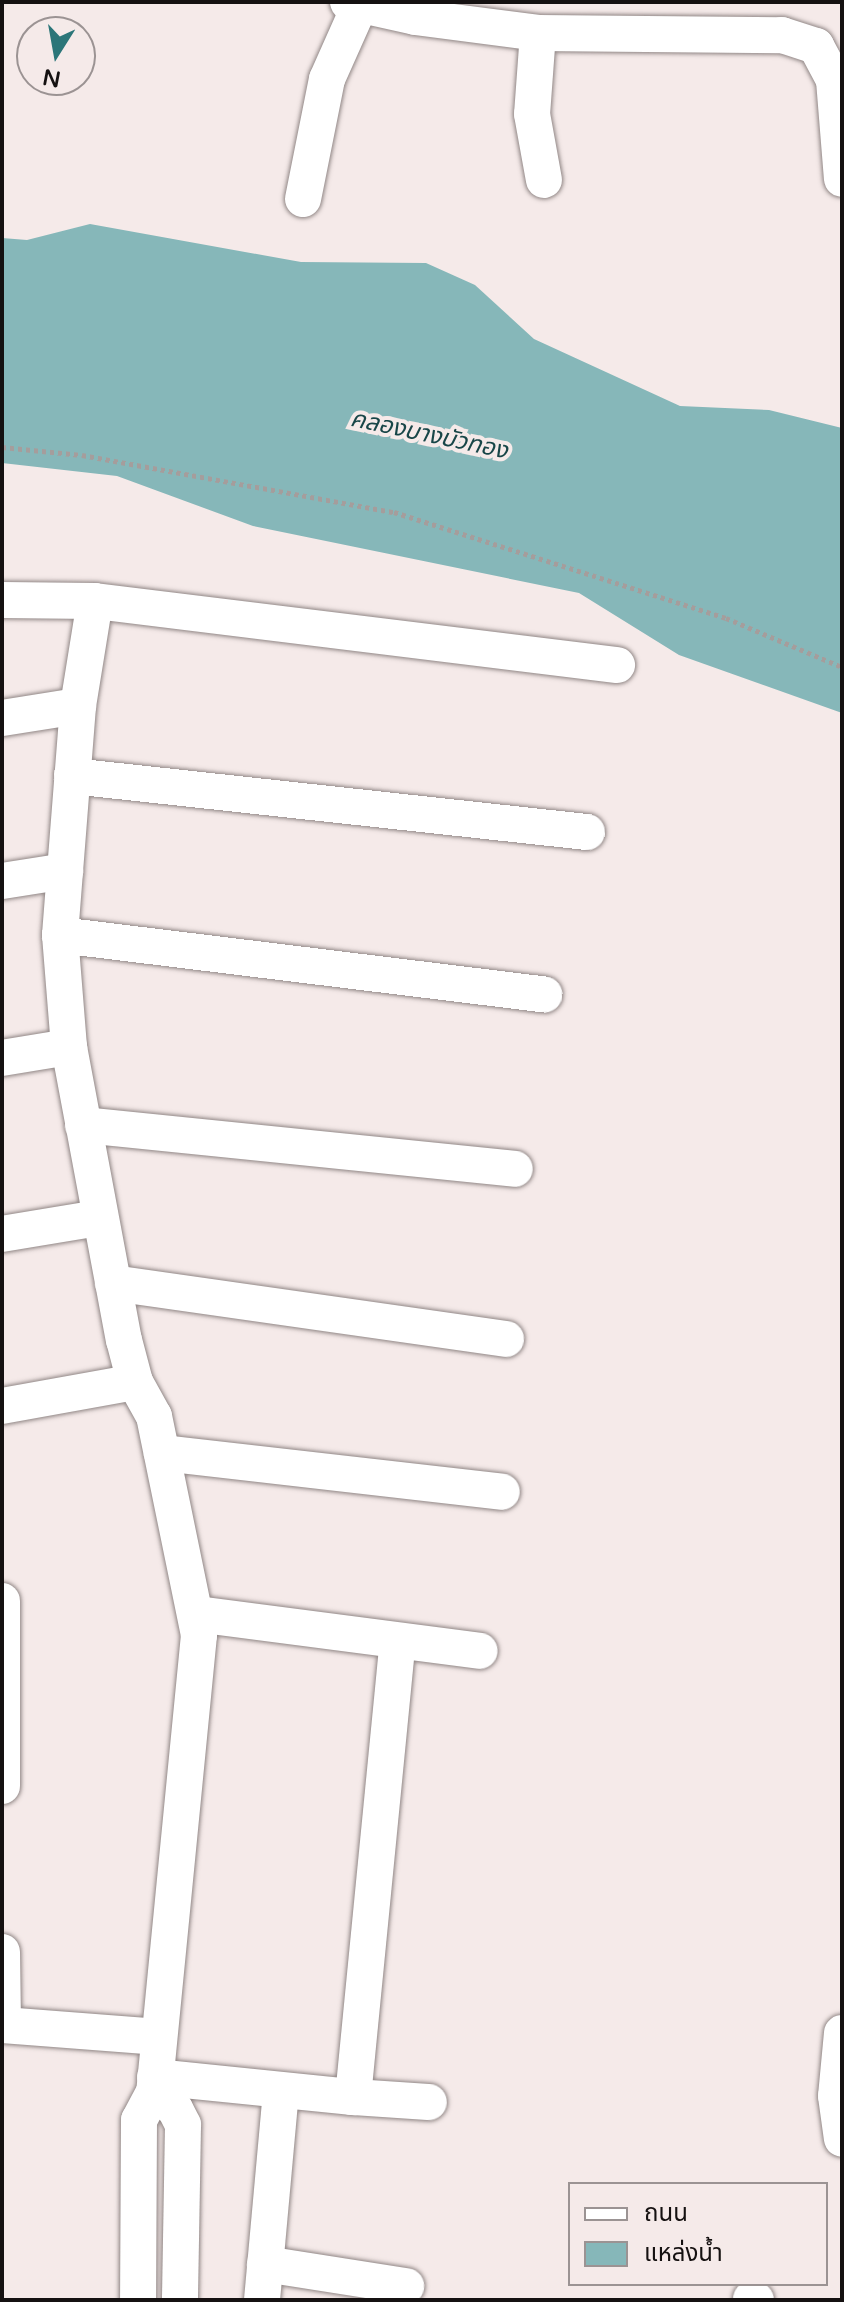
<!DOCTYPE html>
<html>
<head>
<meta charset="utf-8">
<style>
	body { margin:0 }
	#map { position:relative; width:844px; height:2302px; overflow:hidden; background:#f5eae9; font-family:"Varela Round","Noto Sans Thai",sans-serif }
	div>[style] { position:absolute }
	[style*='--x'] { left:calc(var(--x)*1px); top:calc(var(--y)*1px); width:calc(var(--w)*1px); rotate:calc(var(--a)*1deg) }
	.water>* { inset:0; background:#86b7b9 }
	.path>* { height:5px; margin-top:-2.5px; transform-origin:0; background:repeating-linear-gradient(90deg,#a59d9c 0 4px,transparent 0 8px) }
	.roads { filter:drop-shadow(0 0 2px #918786) drop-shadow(0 0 2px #918786) }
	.minor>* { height:36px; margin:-18px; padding:0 18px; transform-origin:18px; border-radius:18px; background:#fff }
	span { translate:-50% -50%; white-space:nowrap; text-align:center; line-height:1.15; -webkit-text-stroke:8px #f5eae9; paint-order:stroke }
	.water-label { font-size:24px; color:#184648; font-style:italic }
	.frame { position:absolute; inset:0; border:4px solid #151111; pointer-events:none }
	.legend { position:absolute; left:568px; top:2182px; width:260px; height:104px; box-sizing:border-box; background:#f5eae9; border:2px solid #9b9393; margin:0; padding:10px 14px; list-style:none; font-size:24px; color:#151111 }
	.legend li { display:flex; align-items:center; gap:16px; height:40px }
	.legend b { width:40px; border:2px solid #9b9393 }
	.north { position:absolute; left:16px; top:16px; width:80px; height:80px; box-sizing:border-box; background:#f5eae9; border:2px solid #9b9393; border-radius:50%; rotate:191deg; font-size:22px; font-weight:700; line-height:32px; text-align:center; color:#151111 }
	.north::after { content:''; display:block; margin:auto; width:28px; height:36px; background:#2c7679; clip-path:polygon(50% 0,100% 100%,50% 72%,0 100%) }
</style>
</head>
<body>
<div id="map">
	<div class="water">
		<i style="clip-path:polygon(90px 224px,301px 262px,426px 263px,475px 285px,534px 339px,680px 406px,769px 410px,842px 428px,842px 713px,679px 655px,579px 593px,253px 526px,117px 476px,2px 463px,2px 238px,27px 240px)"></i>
	</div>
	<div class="path">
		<i style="--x:2;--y:447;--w:80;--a:5.7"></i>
		<i style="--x:82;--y:455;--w:317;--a:10.4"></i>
		<i style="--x:394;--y:512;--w:349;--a:17.7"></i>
		<i style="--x:726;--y:618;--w:126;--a:22.9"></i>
	</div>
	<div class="roads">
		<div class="minor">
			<i style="--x:348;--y:2;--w:69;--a:12.6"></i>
			<i style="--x:415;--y:17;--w:124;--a:7.4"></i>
			<i style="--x:538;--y:33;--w:244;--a:0.5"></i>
			<i style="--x:782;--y:35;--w:36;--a:18"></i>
			<i style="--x:816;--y:46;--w:38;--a:62"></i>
			<i style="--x:834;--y:80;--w:99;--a:85.4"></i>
			<i style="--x:538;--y:33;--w:81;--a:94.2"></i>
			<i style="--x:532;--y:114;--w:67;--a:79.7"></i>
			<i style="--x:303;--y:199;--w:122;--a:-78.7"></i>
			<i style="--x:327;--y:79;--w:79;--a:-66"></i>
			<i style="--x:2;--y:600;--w:93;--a:0.6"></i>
			<i style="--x:95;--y:601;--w:526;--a:6.99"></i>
			<i style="--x:95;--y:601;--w:106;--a:99.2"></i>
			<i style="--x:78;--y:706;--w:230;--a:94.5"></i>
			<i style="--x:60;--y:935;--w:112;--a:85.4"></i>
			<i style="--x:69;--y:1047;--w:298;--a:79.4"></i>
			<i style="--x:124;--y:1340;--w:43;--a:75.3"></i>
			<i style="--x:135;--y:1382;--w:39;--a:61"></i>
			<i style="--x:154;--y:1416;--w:224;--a:78.4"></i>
			<i style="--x:199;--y:1635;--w:459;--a:95.6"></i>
			<i style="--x:154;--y:2092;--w:32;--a:118"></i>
			<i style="--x:139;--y:2120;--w:180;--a:90.3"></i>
			<i style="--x:2;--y:718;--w:77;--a:-9"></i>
			<i style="--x:72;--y:776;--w:518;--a:6.21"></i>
			<i style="--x:2;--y:881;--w:64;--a:-9"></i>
			<i style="--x:60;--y:935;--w:488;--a:7"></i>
			<i style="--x:2;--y:1058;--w:68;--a:-9.3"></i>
			<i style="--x:83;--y:1125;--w:434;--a:5.8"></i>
			<i style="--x:2;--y:1234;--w:98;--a:-9.4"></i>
			<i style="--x:113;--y:1283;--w:397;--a:8.1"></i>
			<i style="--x:2;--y:1406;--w:135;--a:-10.2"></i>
			<i style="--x:162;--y:1453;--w:342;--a:6.5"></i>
			<i style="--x:2;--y:1601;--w:185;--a:90"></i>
			<i style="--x:196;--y:1614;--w:286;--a:7.4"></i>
			<i style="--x:2;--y:1952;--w:73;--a:89.2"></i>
			<i style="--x:3;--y:2025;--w:155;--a:4.4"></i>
			<i style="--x:842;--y:2033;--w:63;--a:95.4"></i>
			<i style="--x:836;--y:2096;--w:43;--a:82.1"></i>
			<i style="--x:155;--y:2077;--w:199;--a:5.8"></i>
			<i style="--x:353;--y:2097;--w:458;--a:-84.4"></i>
			<i style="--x:154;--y:2092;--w:27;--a:39"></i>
			<i style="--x:175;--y:2109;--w:18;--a:63"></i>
			<i style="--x:183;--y:2125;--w:175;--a:91"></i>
			<i style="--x:353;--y:2097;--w:76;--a:3.8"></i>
			<i style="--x:265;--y:2264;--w:143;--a:8.9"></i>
			<i style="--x:751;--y:2299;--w:5;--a:11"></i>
			<i style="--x:262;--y:2300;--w:209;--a:-84.8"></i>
		</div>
	</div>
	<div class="water-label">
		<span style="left:429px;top:435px;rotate:12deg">คลองบางบัวทอง</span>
	</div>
	<div class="frame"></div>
	<ul class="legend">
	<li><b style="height:10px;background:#fff"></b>ถนน</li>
	<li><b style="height:22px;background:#86b7b9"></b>แหล่งน้ำ</li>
	</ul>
	<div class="north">N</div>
</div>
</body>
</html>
